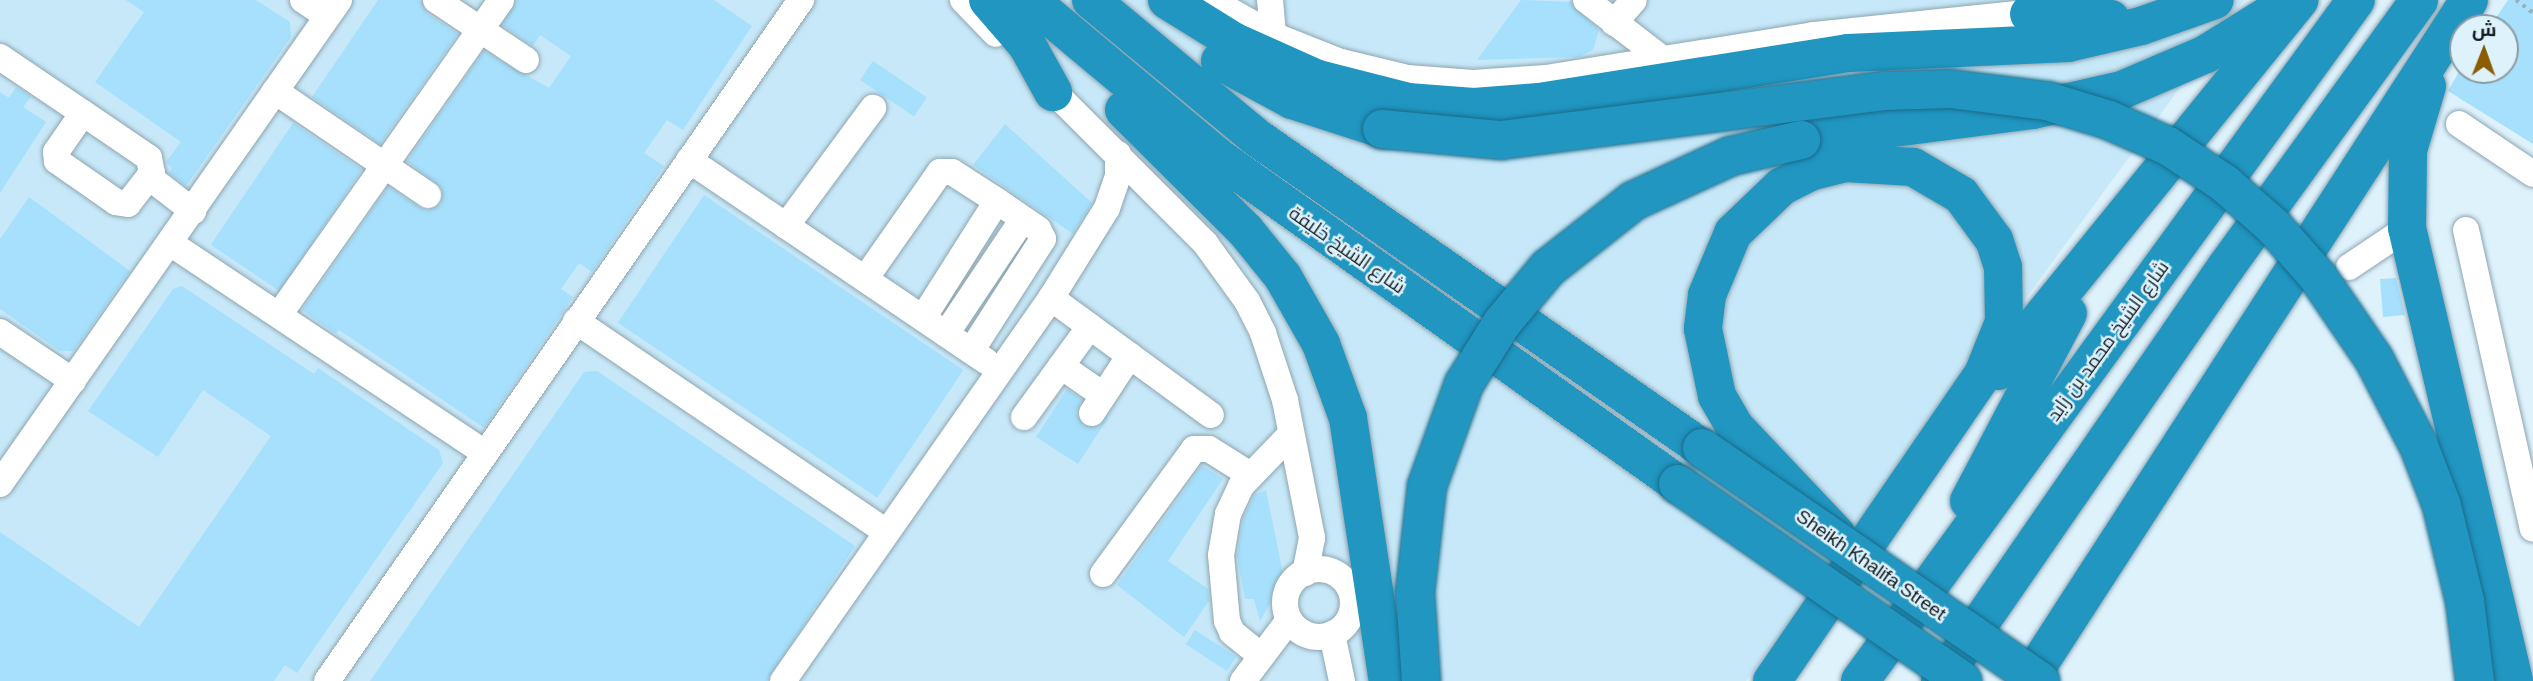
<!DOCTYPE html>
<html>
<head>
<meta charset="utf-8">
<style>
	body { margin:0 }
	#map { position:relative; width:2533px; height:681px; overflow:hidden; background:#def2fc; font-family:Arial,Cairo,sans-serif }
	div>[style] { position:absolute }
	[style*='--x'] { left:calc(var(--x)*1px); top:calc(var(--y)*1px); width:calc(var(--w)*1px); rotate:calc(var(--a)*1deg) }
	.built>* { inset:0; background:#c7e8f8 }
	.building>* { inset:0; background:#a6e0fc; transform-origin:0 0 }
	.path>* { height:3.5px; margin-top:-1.75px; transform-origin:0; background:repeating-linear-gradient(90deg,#9eafb7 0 3.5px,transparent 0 8.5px) }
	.roads { filter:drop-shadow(0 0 2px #8ea5b1) drop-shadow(0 0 2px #8ea5b1) }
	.minor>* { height:26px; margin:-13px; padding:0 13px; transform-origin:13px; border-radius:13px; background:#fff }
	.minor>.ring { margin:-13px; padding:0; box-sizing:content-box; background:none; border:26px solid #fff; border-radius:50% }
	.highway>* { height:38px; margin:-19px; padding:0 19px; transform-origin:19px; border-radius:19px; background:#2096c1 }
	.bridges { filter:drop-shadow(0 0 2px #1b6a88) drop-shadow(0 0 2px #1b6a88) }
	.highway-bridge>* { height:38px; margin:-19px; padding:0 19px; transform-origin:19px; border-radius:19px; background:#2096c1 }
	span { translate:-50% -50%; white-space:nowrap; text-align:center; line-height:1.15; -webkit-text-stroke:5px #def2fc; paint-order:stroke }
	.street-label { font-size:19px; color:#11191e }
	.north { position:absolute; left:2449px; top:14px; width:70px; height:70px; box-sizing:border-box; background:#def2fc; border:2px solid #8c9ba3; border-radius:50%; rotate:1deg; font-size:19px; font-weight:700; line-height:28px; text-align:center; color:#11191e }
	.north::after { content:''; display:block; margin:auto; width:24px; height:32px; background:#895d00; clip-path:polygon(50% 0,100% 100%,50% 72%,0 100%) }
</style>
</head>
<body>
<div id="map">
	<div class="built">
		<i style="clip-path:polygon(0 0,2244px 0,1746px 681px,0 681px)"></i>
	</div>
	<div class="building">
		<i style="clip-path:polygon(126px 0,256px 0,290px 22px,291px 37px,186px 186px,169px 173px,172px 168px,166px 162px,181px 142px,95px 82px,144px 12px)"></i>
		<i style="clip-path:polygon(378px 0,420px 0,427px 13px,458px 34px,380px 144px,312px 97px)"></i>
		<i style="clip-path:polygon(517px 0,714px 0,752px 26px,683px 130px,667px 120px,644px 153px,664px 166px,592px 272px,579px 263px,561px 289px,573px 297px,484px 428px,339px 330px,336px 334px,302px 310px,388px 187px,426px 211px,441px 204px,442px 188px,407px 161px,484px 51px,549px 88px,571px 56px,540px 35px,533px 46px,502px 25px)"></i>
		<i style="clip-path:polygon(1521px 0,1571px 2px,1599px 30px,1593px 50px,1579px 57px,1477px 60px)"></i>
		<i style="clip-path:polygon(2508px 0,2533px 0,2533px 144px,2448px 91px,2460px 70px,2505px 70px,2505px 28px,2489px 28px)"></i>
		<i style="left:873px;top:61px;width:65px;height:23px;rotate:34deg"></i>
		<i style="clip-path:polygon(16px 87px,31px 97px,23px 107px,46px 122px,0 193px,0 92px,9px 98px)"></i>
		<i style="left:293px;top:123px;width:83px;height:147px;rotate:34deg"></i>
		<i style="clip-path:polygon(1005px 124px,1092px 203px,1073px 234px,973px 165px)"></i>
		<i style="left:704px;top:195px;width:313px;height:154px;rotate:34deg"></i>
		<i style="clip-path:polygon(29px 197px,130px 271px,74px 351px,60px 351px,0 309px,0 239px)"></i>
		<i style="clip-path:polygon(2396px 278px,2405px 315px,2383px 317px,2380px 279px)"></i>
		<i style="clip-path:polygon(182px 286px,314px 374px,318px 368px,439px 450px,443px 463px,297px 673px,285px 665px,274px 681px,0 681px,0 532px,139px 627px,271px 436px,203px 390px,158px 457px,88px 411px,173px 289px)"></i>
		<i style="clip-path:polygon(597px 371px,855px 546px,767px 681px,370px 681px,584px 372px)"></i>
		<i style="clip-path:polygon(1067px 389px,1082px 400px,1076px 413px,1084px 426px,1098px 427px,1110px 415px,1078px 464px,1036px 437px)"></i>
		<i style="clip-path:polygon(1202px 465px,1223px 479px,1168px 561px,1208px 589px,1209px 601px,1184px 637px,1117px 585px)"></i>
		<i style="clip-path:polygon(1266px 490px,1286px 588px,1278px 590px,1260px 621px,1254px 599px,1245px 599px,1237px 556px,1243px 519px,1254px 495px)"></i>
		<i style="left:1195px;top:630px;width:49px;height:17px;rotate:33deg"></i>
	</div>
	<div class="path">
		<i style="--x:2516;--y:0;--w:21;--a:37"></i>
	</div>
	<div class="roads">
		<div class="minor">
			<i style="--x:303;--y:0;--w:29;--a:34"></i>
			<i style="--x:436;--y:0;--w:108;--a:33.7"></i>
			<i style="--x:963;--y:0;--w:47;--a:45.9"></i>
			<i style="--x:1211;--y:0;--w:71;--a:29.4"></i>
			<i style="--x:1273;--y:35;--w:73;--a:21.7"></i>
			<i style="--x:1341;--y:62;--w:68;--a:13.6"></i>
			<i style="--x:1407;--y:78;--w:66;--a:4.3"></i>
			<i style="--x:1473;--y:83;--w:73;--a:-3.9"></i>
			<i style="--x:1546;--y:78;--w:270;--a:-9.1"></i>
			<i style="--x:1813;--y:35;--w:233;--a:-5.9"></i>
			<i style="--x:1270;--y:0;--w:35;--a:85"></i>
			<i style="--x:1586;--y:0;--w:93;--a:37.6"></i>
			<i style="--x:1614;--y:23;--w:30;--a:-49"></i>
			<i style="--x:0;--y:57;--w:100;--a:34"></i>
			<i style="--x:83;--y:113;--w:80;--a:34.3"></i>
			<i style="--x:149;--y:158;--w:15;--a:79"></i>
			<i style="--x:152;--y:173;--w:39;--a:128"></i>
			<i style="--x:128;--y:204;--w:12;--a:-171"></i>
			<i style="--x:116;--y:202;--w:72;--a:-145.2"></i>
			<i style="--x:57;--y:161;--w:9;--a:-96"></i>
			<i style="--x:56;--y:152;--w:47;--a:-55.3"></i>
			<i style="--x:1043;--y:81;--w:229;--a:45"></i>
			<i style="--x:1205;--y:243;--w:72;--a:54.1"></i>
			<i style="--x:1247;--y:301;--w:36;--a:63"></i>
			<i style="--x:1263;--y:333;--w:71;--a:71.8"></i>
			<i style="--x:1285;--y:400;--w:141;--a:78.9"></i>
			<i style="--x:1312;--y:538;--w:36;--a:101"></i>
			<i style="--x:275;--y:91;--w:185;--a:34.2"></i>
			<i style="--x:2459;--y:124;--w:89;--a:34"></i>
			<i style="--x:689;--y:160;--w:359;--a:34.1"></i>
			<i style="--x:149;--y:177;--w:56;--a:37.7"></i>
			<i style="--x:786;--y:226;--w:147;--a:-53.6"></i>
			<i style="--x:2466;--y:230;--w:306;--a:77.4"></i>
			<i style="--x:170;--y:243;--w:379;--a:33.7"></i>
			<i style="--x:2349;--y:267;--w:70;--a:-33.9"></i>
			<i style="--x:865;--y:279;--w:131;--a:-55"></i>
			<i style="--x:940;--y:172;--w:12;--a:0"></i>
			<i style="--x:952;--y:172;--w:54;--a:32.8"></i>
			<i style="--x:997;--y:201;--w:50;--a:34.3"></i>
			<i style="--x:1038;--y:229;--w:11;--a:63"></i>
			<i style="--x:1043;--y:239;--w:133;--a:122.7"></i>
			<i style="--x:1051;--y:298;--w:198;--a:36.2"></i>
			<i style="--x:279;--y:315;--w:385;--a:-54.8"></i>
			<i style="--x:923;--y:318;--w:138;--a:-57.7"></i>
			<i style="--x:576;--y:321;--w:372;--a:34.2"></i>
			<i style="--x:0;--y:332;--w:88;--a:33.9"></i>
			<i style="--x:946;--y:334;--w:138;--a:-56.2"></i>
			<i style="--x:1061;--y:366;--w:51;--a:34.6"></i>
			<i style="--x:1092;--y:413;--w:69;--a:-56.8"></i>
			<i style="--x:1024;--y:417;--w:112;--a:-54"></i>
			<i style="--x:0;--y:484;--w:591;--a:-54.99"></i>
			<i class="ring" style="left:1285px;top:569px;width:42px;height:42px"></i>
			<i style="--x:1103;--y:574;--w:155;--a:-53.9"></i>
			<i style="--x:1194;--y:449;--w:15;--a:0"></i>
			<i style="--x:1209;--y:449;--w:47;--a:32"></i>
			<i style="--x:1332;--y:634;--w:48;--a:78"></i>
			<i style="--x:1260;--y:655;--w:36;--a:-141"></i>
			<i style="--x:1232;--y:632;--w:12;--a:-114"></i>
			<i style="--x:1227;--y:621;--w:66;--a:-95.2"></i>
			<i style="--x:1221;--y:555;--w:42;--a:-80.3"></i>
			<i style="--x:1228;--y:514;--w:31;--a:-65"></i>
			<i style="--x:1241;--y:486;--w:71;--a:-46.1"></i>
			<i style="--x:327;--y:681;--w:830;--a:-55.16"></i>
			<i style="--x:783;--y:681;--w:467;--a:-55"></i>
			<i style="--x:1051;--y:298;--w:106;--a:-58.1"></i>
			<i style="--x:1107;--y:208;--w:34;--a:-71"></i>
			<i style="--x:1118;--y:176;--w:22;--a:-90"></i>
			<i style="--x:1243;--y:681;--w:76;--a:-53"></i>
		</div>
		<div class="highway">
			<i style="--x:988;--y:0;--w:60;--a:49.1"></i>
			<i style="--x:1027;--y:45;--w:54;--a:61"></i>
			<i style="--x:1030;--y:0;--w:246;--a:39.9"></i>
			<i style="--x:1219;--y:158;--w:563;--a:35.38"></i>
			<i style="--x:1091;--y:0;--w:214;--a:39.7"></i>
			<i style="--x:1256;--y:137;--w:544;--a:34.89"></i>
			<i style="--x:1167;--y:0;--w:78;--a:31.8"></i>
			<i style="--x:1233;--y:41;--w:93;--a:24.1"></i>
			<i style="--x:1318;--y:79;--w:93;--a:14.3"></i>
			<i style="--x:1408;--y:102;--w:66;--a:4.3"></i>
			<i style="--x:1474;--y:107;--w:65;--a:-4.4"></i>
			<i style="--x:1539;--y:102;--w:313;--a:-9"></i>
			<i style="--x:1848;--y:53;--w:220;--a:-2.6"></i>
			<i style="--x:2068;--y:43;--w:75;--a:-13.1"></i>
			<i style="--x:2141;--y:26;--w:78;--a:-19.4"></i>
			<i style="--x:2029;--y:14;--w:82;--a:3.5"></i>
			<i style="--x:1220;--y:61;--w:82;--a:28.4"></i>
			<i style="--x:1292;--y:100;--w:95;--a:17.9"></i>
			<i style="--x:2427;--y:86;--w:67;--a:106.5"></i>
			<i style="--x:2408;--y:150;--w:78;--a:90.7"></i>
			<i style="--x:2407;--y:228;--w:465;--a:76.7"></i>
			<i style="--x:1124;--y:110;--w:170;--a:44.8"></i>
			<i style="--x:1245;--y:230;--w:60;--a:51"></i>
			<i style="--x:1283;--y:277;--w:77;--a:60.4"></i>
			<i style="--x:1321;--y:344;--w:79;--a:70"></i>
			<i style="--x:1348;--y:418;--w:266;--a:81.4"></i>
			<i style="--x:1801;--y:140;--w:234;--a:-7.4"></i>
			<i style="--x:2033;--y:110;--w:91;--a:-12.7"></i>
			<i style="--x:2122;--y:90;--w:91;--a:-23.2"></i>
			<i style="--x:2206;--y:54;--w:91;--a:-31.9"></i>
			<i style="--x:1998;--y:371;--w:478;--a:-50.9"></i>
			<i style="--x:1969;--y:501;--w:212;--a:-62.2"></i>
			<i style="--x:1772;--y:681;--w:373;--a:-55.5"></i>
			<i style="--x:1983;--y:374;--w:56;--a:-68"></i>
			<i style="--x:2004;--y:322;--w:55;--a:-91"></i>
			<i style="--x:2003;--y:267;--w:28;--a:-108"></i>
			<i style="--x:1994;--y:240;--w:56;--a:-126.3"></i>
			<i style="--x:1961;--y:195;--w:56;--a:-149.7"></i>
			<i style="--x:1913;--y:167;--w:68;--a:-176.6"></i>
			<i style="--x:1845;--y:163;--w:34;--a:166"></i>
			<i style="--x:1812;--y:171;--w:34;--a:153"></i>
			<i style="--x:1782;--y:186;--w:68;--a:136.2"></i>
			<i style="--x:1733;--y:233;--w:67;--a:112.8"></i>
			<i style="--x:1707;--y:295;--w:34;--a:97"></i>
			<i style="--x:1703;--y:329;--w:68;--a:78.2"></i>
			<i style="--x:1717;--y:396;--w:34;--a:60"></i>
			<i style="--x:1734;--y:426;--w:150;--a:46.6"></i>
			<i style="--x:1860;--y:681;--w:842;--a:-53.93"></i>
			<i style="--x:1940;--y:681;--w:503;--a:-55.36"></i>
			<i style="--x:2226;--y:267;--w:329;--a:-54.1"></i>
			<i style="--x:2028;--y:681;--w:811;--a:-57.07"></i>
		</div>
	</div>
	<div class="bridges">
		<div class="highway-bridge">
			<i style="--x:1382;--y:129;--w:120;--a:5.3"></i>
			<i style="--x:1501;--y:140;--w:387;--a:-7.3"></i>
			<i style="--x:1885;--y:91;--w:65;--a:-1.8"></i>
			<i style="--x:1950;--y:89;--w:98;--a:7.1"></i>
			<i style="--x:2047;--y:101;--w:65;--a:17"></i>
			<i style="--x:2109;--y:120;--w:64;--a:23.8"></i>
			<i style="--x:2168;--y:146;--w:67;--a:33.5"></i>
			<i style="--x:2224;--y:183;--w:67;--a:41.3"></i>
			<i style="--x:2274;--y:227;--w:67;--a:48.7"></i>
			<i style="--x:2318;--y:277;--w:99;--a:55.7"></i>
			<i style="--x:2374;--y:359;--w:98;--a:62.7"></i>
			<i style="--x:2419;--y:446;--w:64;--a:69"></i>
			<i style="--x:2442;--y:506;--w:98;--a:76.4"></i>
			<i style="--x:2465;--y:601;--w:81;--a:82.9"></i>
			<i style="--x:1702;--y:448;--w:411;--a:34.6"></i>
			<i style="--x:1678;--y:484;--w:346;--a:34.7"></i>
			<i style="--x:1421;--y:681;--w:88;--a:-93.9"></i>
			<i style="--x:1415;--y:593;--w:108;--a:-83.6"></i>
			<i style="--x:1427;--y:486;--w:109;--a:-70.1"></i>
			<i style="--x:1464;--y:384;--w:72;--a:-58.1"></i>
			<i style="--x:1502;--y:323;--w:72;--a:-50.1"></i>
			<i style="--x:1548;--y:268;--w:108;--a:-38.2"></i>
			<i style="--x:1633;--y:201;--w:108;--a:-24.7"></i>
			<i style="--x:1731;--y:156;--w:72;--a:-12.9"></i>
		</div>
	</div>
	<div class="street-label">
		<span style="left:1347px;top:250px;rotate:35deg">شارع الشيخ خليفة</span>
		<span style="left:2108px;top:341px;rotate:-54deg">شارع الشيخ محمد بن زايد</span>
		<span style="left:1871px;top:565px;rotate:35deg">Sheikh Khalifa Street</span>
	</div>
	<div class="north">ش</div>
</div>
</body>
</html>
